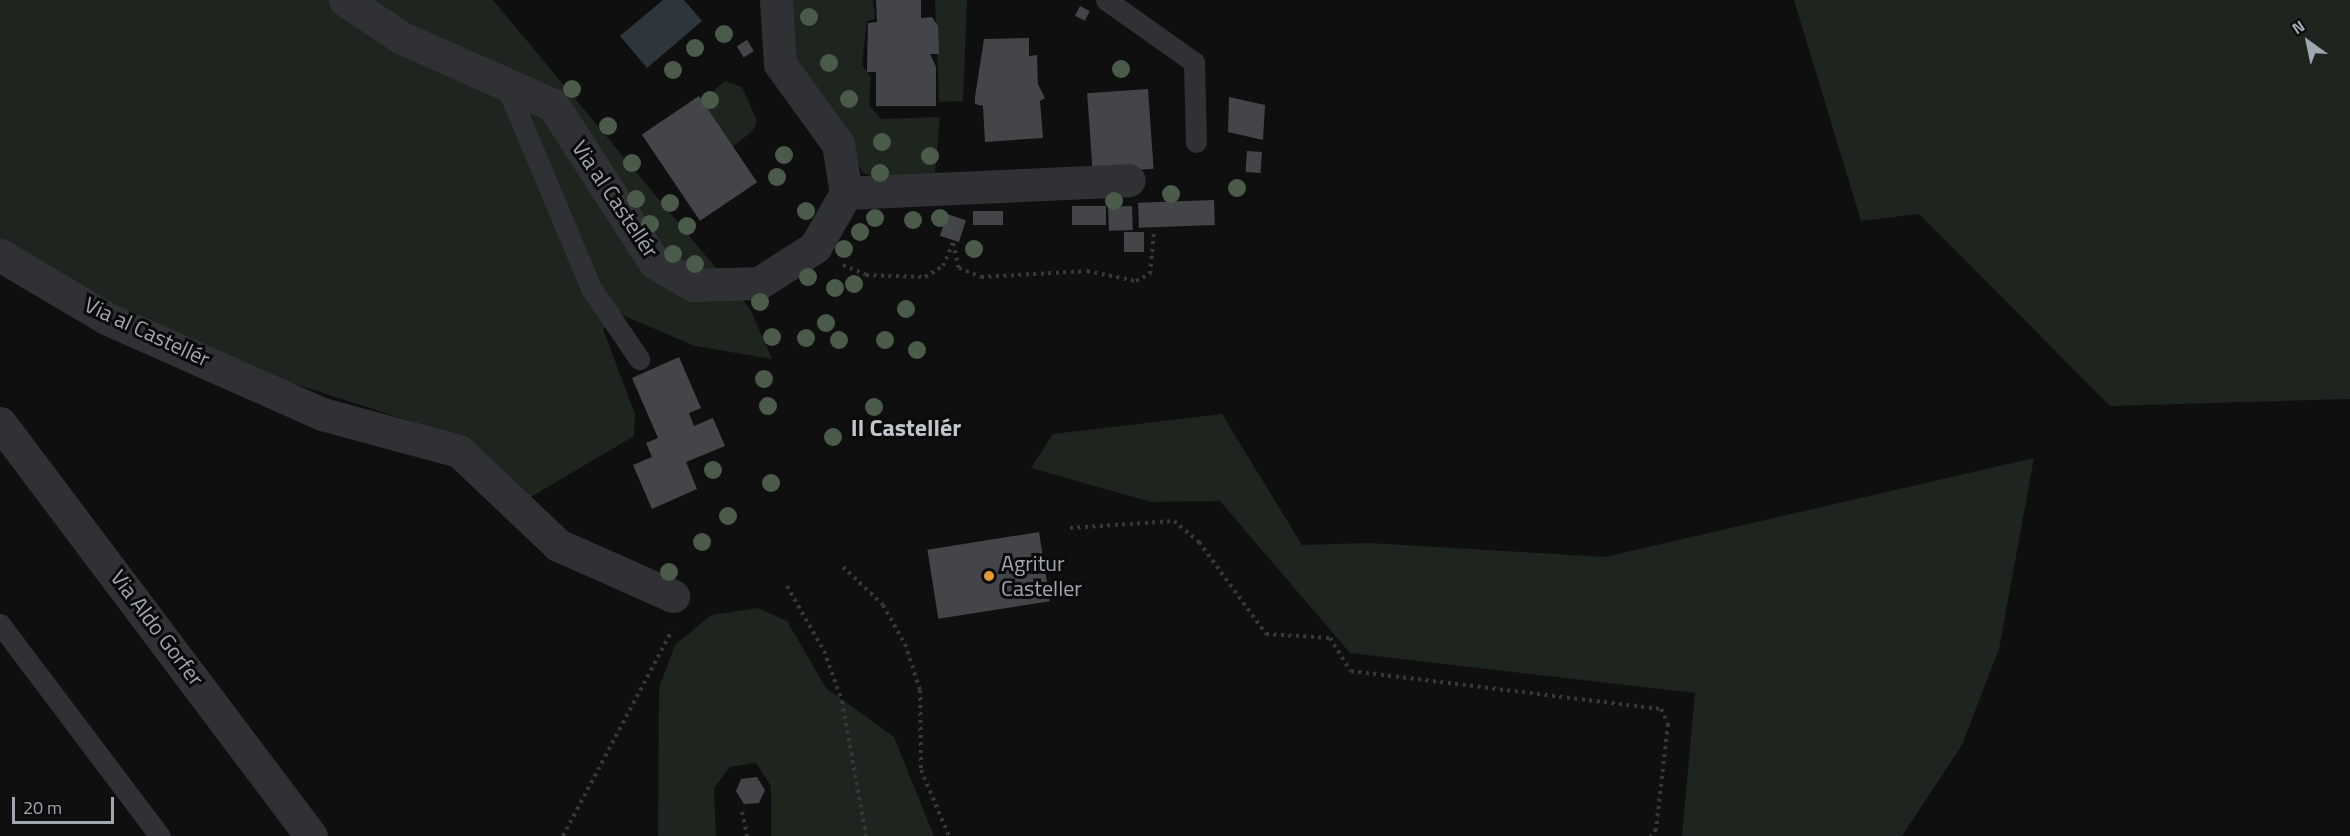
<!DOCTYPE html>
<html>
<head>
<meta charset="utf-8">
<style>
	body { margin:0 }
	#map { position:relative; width:2350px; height:836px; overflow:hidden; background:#0f0f10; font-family:"Titillium Web",sans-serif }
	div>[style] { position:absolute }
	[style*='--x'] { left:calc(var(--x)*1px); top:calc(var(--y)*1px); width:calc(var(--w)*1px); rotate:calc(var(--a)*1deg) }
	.green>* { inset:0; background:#1e241e }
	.water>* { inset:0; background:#2d363c }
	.building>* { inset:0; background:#434548; transform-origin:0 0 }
	.path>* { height:4px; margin-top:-2px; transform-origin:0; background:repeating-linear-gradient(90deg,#36383c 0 3px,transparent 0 7.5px) }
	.service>* { height:21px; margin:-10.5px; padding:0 10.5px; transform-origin:10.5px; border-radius:10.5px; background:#303135 }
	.minor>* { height:33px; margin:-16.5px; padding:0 16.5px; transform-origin:16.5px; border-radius:16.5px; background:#303135 }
	.trees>* { width:18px; height:18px; margin:-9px; border-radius:50%; background:#4a5b4a }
	.dots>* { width:16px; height:16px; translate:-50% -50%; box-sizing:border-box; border:3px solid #0a0a0b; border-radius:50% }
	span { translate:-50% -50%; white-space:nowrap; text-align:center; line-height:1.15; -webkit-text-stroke:6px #0a0a0b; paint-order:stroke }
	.street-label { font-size:22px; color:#a1a7b0 }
	.poi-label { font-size:22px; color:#a1a7b0 }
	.left { translate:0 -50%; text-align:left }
	.neighbourhood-label { font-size:24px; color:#c1c5cc; font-weight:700 }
	.north { position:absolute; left:2278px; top:12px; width:60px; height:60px; -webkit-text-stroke:4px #0a0a0b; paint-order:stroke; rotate:327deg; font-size:16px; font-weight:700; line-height:24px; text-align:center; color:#a1a7b0 }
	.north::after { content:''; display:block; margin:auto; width:21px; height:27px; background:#a1a7b0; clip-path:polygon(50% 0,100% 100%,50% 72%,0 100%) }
	.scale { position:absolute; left:12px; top:797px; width:102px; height:27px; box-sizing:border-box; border:3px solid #a1a7b0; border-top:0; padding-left:8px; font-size:18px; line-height:21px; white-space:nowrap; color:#a1a7b0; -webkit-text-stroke:4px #0a0a0b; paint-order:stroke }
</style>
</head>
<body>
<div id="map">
	<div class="green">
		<i style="clip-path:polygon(0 0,493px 0,750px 309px,772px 359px,695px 346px,622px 315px,603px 329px,635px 414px,634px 436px,529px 498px,460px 437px,236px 365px,0 250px)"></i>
		<i style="clip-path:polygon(788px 0,873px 0,875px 19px,867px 21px,862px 65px,871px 77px,869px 105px,881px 119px,940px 117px,935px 173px,879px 180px,862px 172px,834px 115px,796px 70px)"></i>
		<i style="clip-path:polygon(935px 0,967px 0,963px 101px,939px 102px)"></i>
		<i style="clip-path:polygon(1794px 0,2350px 0,2350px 399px,2110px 406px,1919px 214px,1861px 221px)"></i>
		<i style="clip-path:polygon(725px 81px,742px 87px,757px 120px,753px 131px,732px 147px,702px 101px)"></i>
		<i style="clip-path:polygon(1222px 414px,1302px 545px,1369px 543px,1605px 557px,2034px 458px,1999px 649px,1962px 745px,1902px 836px,1682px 836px,1695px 693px,1350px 653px,1220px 501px,1151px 502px,1031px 468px,1053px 434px)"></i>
		<i style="clip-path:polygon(758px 608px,787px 621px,826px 688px,894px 737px,934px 836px,771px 836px,771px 786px,756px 763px,730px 767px,714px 788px,716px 836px,658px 836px,659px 688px,675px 645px,711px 615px)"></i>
	</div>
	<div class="water">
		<i style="clip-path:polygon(663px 0,684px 0,702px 21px,647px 68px,620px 36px)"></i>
	</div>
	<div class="building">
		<i style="clip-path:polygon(876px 0,921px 0,921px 18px,932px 17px,938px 26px,939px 54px,930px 54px,936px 67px,936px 106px,876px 106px,876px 72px,867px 72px,867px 64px,868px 23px,877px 22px)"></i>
		<i style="left:1080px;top:6px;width:11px;height:11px;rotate:27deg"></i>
		<i style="clip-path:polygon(1029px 38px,1029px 56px,1037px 55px,1038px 84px,1045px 98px,1040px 101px,1043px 138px,985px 142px,983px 106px,975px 104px,975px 97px,984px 39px)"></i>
		<i style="left:747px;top:40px;width:13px;height:12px;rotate:58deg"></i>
		<i style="left:1148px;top:89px;width:80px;height:61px;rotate:86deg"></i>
		<i style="left:699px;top:96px;width:104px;height:69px;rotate:56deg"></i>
		<i style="clip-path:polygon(1229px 97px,1265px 105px,1263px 140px,1228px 132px)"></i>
		<i style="left:1247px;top:151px;width:15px;height:21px;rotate:4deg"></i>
		<i style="left:1214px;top:200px;width:25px;height:76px;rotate:88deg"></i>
		<i style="left:1106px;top:206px;width:19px;height:34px;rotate:90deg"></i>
		<i style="left:1132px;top:206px;width:24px;height:24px;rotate:88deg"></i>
		<i style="left:1003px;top:211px;width:14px;height:30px;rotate:90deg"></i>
		<i style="left:947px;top:214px;width:20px;height:23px;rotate:18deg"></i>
		<i style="left:1124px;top:232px;width:20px;height:20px"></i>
		<i style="clip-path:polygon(679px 357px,701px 408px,689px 413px,694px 426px,713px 418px,725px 446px,686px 462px,697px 489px,652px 509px,633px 465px,652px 457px,646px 443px,658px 438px,632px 378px)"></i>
		<i style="left:1039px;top:532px;width:70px;height:113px;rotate:81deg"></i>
		<i style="clip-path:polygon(757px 777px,765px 790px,759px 803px,744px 804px,736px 791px,741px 779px)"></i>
	</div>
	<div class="path">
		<i style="--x:843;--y:265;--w:25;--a:23"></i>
		<i style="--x:866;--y:275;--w:59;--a:1.9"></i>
		<i style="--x:925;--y:277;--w:21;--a:-31"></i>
		<i style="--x:943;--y:266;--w:25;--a:-67"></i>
		<i style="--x:953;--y:243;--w:26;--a:77"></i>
		<i style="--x:959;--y:268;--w:24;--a:22"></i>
		<i style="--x:981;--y:277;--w:106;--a:-3.2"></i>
		<i style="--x:1087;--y:271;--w:50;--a:11.5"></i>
		<i style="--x:1136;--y:281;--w:16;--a:-27"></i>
		<i style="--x:1150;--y:274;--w:43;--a:-84.7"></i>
		<i style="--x:1070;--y:528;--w:104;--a:-3.9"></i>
		<i style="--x:1174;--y:521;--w:33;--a:40"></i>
		<i style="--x:1199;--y:542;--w:114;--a:53.9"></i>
		<i style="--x:1266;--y:634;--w:64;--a:3.6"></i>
		<i style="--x:1330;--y:638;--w:39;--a:58"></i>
		<i style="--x:1351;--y:671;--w:312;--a:7"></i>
		<i style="--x:1661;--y:709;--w:17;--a:65"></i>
		<i style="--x:1668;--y:724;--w:106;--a:96.5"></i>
		<i style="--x:1656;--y:829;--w:9;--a:126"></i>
		<i style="--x:843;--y:567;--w:55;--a:43.5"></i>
		<i style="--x:883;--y:605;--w:45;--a:60.6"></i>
		<i style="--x:905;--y:644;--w:48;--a:71.9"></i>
		<i style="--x:920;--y:690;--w:80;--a:89.3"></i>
		<i style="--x:921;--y:770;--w:72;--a:67"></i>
		<i style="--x:787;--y:586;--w:75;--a:60.4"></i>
		<i style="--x:824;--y:651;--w:53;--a:70.2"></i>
		<i style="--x:842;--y:701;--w:137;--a:79.9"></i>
		<i style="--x:742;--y:812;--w:25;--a:78"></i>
		<i style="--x:563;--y:836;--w:233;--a:-62.1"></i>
	</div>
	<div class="service">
		<i style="--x:1106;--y:0;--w:108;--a:35.2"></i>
		<i style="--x:1194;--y:62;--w:80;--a:88.6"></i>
		<i style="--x:506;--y:85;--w:220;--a:67.3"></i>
		<i style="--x:591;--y:288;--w:86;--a:55.9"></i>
		<i style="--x:0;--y:624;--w:266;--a:53"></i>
	</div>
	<div class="minor">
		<i style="--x:345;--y:0;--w:69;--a:33.7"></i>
		<i style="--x:402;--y:38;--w:165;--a:23.9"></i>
		<i style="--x:553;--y:105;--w:187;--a:57.2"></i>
		<i style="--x:654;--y:262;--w:45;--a:30.5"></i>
		<i style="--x:693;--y:285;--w:66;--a:-1.7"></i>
		<i style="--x:759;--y:283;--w:67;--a:-32.7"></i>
		<i style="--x:815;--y:247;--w:62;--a:-60.1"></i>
		<i style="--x:846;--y:193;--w:50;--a:-99.3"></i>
		<i style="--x:838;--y:144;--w:99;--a:-125.9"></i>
		<i style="--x:780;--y:64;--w:64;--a:-93.6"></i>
		<i style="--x:846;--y:193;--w:283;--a:-2.6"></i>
		<i style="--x:0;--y:255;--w:126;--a:30.7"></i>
		<i style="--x:108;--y:319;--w:234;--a:23.9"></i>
		<i style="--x:322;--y:414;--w:142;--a:15.1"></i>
		<i style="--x:459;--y:451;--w:137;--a:43.5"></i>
		<i style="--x:558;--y:545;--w:126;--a:23.9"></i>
		<i style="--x:0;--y:423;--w:517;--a:53.02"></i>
	</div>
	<div class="trees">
		<i style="left:809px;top:17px"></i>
		<i style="left:724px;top:34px"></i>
		<i style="left:695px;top:48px"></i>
		<i style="left:829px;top:63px"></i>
		<i style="left:1121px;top:69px"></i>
		<i style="left:673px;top:70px"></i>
		<i style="left:572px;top:89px"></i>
		<i style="left:849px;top:99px"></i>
		<i style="left:710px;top:100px"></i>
		<i style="left:608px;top:126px"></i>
		<i style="left:882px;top:142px"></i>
		<i style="left:784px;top:155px"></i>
		<i style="left:930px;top:156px"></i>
		<i style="left:632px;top:163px"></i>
		<i style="left:880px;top:173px"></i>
		<i style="left:777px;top:177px"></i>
		<i style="left:1237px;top:188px"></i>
		<i style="left:1171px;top:194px"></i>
		<i style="left:636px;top:199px"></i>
		<i style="left:1114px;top:201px"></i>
		<i style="left:670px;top:203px"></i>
		<i style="left:806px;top:211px"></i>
		<i style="left:875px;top:218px"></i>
		<i style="left:940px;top:218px"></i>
		<i style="left:913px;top:220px"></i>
		<i style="left:650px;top:224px"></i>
		<i style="left:687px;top:226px"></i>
		<i style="left:860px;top:232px"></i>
		<i style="left:844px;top:249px"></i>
		<i style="left:974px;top:249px"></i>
		<i style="left:673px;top:254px"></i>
		<i style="left:695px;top:264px"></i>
		<i style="left:808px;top:277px"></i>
		<i style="left:854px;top:284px"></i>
		<i style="left:835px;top:288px"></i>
		<i style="left:760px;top:302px"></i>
		<i style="left:906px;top:309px"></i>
		<i style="left:826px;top:323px"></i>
		<i style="left:772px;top:337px"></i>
		<i style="left:806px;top:338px"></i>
		<i style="left:839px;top:340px"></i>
		<i style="left:885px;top:340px"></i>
		<i style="left:917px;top:350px"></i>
		<i style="left:764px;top:379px"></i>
		<i style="left:768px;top:406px"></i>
		<i style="left:874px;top:407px"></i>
		<i style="left:833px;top:437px"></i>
		<i style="left:713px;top:470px"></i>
		<i style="left:771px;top:483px"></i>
		<i style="left:728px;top:516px"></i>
		<i style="left:702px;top:542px"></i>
		<i style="left:669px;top:572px"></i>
	</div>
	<div class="dots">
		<i style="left:989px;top:576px;background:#e49733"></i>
	</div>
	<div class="street-label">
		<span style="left:615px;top:199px;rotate:56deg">Via al Castellér</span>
		<span style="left:147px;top:332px;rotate:25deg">Via al Castellér</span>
		<span style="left:157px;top:628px;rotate:53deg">Via Aldo Gorfer</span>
	</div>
	<div class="poi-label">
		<span class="left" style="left:1001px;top:576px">Agritur<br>Casteller</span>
	</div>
	<div class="neighbourhood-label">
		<span style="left:906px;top:428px">Il Castellér</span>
	</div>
	<div class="north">N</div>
	<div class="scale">20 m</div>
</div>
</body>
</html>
